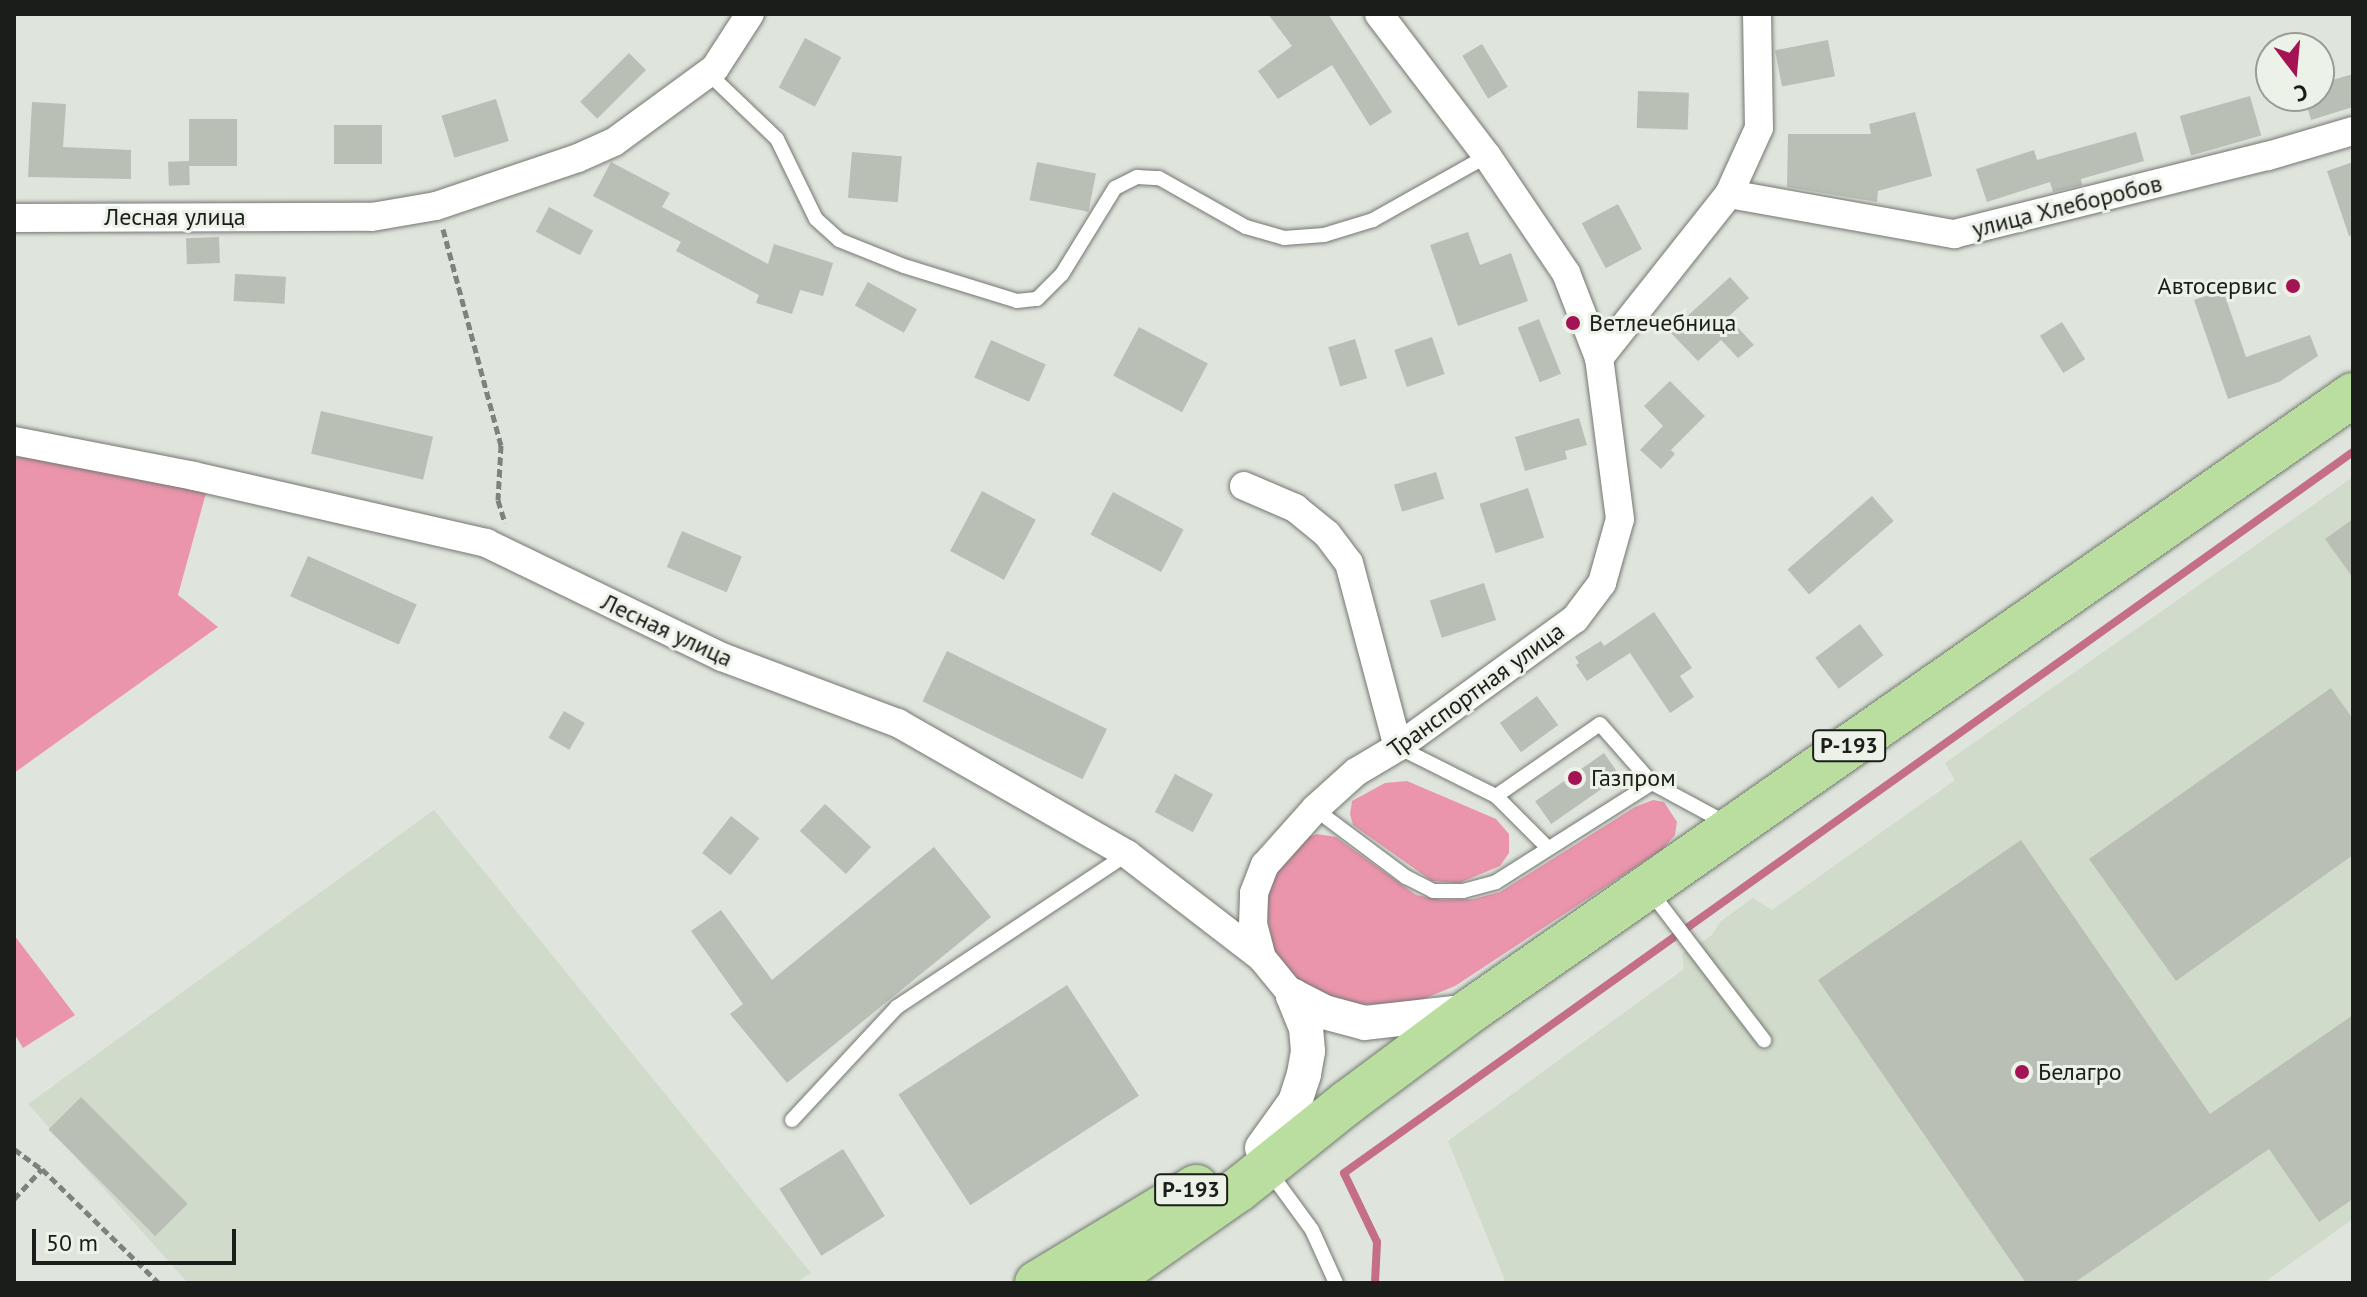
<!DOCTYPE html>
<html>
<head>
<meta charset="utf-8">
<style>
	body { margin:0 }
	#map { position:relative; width:2367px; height:1297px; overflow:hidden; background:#dfe5dc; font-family:"PT Sans",sans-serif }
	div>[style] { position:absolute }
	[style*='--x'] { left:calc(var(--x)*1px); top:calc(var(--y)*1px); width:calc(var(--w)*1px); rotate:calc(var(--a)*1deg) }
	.built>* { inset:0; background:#d1dbcb }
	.green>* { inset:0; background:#ea95ac }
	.stream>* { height:8px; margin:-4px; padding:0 4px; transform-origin:4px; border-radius:4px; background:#c56e87 }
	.building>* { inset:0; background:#babfb6; transform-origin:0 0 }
	.path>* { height:5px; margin-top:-2.5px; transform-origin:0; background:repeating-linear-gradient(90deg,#7e827c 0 8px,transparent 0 12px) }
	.roads { filter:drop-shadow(0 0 2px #737870) drop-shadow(0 0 2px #737870) }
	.service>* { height:14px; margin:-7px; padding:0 7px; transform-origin:7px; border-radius:7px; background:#fff }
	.minor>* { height:28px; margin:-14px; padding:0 14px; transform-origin:14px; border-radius:14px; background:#fff }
	.tertiary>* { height:34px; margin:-17px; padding:0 17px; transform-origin:17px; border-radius:17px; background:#fff }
	.trunk>* { height:44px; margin:-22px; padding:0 22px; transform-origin:22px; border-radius:22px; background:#badea0 }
	.dots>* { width:22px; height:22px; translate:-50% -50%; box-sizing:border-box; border:4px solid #edf2e9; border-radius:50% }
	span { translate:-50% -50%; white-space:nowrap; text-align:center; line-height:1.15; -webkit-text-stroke:6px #edf2e9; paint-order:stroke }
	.shield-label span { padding:2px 6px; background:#edf2e9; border:2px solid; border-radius:6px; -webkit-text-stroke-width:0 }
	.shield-label { font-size:22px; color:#1b1d1a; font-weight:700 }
	.street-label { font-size:24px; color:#1b1d1a }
	.poi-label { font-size:24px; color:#1b1d1a }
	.right { translate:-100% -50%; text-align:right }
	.left { translate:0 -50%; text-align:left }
	.frame { position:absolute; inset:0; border:16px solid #1b1d1a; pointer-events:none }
	.north { position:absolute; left:2255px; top:32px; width:80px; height:80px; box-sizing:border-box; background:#edf2e9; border:2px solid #999d96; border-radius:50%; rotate:164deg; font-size:22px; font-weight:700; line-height:32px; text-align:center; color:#1b1d1a }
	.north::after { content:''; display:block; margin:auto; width:28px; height:36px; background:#a41353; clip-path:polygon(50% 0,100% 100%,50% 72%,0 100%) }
	.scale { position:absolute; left:32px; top:1229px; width:204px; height:36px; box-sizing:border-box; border:4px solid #1b1d1a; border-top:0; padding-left:10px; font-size:24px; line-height:28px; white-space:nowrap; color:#1b1d1a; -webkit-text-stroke:6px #edf2e9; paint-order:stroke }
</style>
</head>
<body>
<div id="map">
	<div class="built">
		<i style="clip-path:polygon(2353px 477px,2353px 1219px,2263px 1283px,1506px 1283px,1448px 1141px,1684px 969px,1682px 954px,1712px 935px,1721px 921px,1753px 898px,1772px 910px,1955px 780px,1945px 763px)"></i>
		<i style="clip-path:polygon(434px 810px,811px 1273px,796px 1283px,188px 1283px,28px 1104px)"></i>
	</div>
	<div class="green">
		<i style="clip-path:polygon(21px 457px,132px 471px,206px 493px,178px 595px,218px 627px,14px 773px,14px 458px)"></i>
		<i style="clip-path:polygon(1407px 781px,1496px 819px,1509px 834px,1509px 853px,1500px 866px,1459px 883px,1432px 881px,1353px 825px,1350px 814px,1352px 801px,1385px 783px)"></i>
		<i style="clip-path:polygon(1653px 800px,1664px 802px,1677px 822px,1675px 835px,1663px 849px,1455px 986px,1416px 1002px,1340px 1006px,1309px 993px,1275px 955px,1266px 910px,1272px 877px,1297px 841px,1317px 834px,1336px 837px,1416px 895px,1442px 900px,1473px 899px,1500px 892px,1635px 807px)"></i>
		<i style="clip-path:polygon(14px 935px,75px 1015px,23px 1048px,14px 1033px)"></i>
	</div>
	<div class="stream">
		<i style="--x:1375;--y:1283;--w:41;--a:-87.2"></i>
		<i style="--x:1377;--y:1242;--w:76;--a:-115.6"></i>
		<i style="--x:1344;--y:1173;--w:1240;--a:-35.55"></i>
	</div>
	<div class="building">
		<i style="clip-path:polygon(1268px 14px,1328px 14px,1392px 112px,1370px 126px,1332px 65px,1278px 99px,1258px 71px,1292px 46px)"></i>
		<i style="left:805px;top:38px;width:41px;height:56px;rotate:28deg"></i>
		<i style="left:1828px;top:40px;width:37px;height:54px;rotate:79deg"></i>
		<i style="left:1482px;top:44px;width:50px;height:23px;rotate:59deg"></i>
		<i style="left:629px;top:53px;width:24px;height:69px;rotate:45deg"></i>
		<i style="clip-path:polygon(2353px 74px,2353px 107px,2311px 120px,2304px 96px,2319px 96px,2319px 84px)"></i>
		<i style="left:1638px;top:91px;width:51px;height:37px;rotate:2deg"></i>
		<i style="left:2250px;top:96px;width:41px;height:73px;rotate:74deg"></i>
		<i style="left:496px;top:99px;width:44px;height:57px;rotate:73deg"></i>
		<i style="clip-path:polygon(32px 102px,66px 104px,63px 147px,131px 150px,131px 179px,28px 177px)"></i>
		<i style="clip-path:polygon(1915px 112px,1932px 176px,1878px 191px,1877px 202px,1787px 187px,1788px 134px,1871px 134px,1869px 124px)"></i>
		<i style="left:237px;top:119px;width:47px;height:48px;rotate:90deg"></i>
		<i style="left:334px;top:125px;width:48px;height:39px"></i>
		<i style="clip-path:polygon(2136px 132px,2144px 161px,2081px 179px,2082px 185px,2053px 192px,2050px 182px,1987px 202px,1976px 169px,2034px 150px,2037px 160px)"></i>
		<i style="left:852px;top:152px;width:50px;height:46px;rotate:5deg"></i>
		<i style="left:189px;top:161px;width:24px;height:21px;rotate:88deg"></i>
		<i style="clip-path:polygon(611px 162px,670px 193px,662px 207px,768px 264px,774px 244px,833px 263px,823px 296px,800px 290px,792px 314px,756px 303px,759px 295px,676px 251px,681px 242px,593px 196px)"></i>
		<i style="left:1037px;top:162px;width:60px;height:39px;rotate:11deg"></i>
		<i style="clip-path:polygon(2353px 162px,2353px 235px,2349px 236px,2327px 171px)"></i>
		<i style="left:1618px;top:204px;width:51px;height:41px;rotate:62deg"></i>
		<i style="left:549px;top:207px;width:50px;height:28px;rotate:28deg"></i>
		<i style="clip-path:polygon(1468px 232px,1480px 265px,1511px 253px,1528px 301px,1458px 326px,1430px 245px)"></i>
		<i style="left:219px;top:237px;width:26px;height:33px;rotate:88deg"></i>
		<i style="left:235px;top:274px;width:51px;height:27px;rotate:3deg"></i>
		<i style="clip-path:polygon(1730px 277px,1749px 298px,1728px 317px,1754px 345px,1738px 358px,1721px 340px,1698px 361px,1670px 332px)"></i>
		<i style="left:868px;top:282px;width:56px;height:27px;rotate:29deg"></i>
		<i style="clip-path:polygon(2223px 290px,2246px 357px,2310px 335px,2318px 356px,2279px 382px,2228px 399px,2194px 300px)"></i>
		<i style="left:1539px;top:319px;width:59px;height:23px;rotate:68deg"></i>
		<i style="left:2062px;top:322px;width:44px;height:26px;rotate:58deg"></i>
		<i style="left:1139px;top:327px;width:78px;height:55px;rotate:28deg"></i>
		<i style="left:1432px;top:337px;width:39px;height:40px;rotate:71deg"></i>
		<i style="left:1355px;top:339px;width:41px;height:28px;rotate:73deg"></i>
		<i style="left:991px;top:340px;width:60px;height:41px;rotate:24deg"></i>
		<i style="clip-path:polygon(1670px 381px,1705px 416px,1671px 450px,1675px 454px,1661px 469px,1640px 450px,1663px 426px,1644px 406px)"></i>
		<i style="left:321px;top:411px;width:115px;height:44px;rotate:13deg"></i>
		<i style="clip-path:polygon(1579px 418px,1587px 445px,1565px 451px,1567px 459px,1525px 471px,1515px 437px)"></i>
		<i style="left:1436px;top:472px;width:28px;height:44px;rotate:73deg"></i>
		<i style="left:1528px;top:488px;width:52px;height:51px;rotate:72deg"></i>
		<i style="left:982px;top:491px;width:61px;height:68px;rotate:28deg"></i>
		<i style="left:1113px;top:492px;width:80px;height:48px;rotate:28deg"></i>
		<i style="left:1872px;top:496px;width:33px;height:112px;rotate:49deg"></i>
		<i style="clip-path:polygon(2353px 519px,2353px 578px,2325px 539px)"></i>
		<i style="left:682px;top:531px;width:65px;height:39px;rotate:23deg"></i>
		<i style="left:308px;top:556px;width:119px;height:44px;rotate:24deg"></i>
		<i style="left:1484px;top:583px;width:39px;height:57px;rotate:72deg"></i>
		<i style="clip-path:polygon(1654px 612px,1692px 668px,1680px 676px,1694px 697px,1670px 713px,1630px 653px,1587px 681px,1576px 665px,1579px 663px,1575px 657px,1601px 641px,1604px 646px)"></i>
		<i style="left:1860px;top:624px;width:39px;height:56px;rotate:53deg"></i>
		<i style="left:947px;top:651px;width:178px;height:56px;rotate:26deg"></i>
		<i style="clip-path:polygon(2331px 688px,2353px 719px,2353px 855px,2176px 981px,2089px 859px)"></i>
		<i style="left:1537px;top:696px;width:36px;height:46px;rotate:54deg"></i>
		<i style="left:564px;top:711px;width:24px;height:31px;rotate:30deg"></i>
		<i style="left:1604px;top:753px;width:28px;height:84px;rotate:55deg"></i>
		<i style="left:1175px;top:774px;width:43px;height:43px;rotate:28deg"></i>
		<i style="left:825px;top:804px;width:63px;height:37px;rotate:43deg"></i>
		<i style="left:731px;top:816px;width:36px;height:47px;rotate:38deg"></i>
		<i style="clip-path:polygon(2021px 840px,2210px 1114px,2353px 1015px,2353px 1199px,2319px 1222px,2269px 1149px,2074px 1283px,2026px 1283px,1818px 980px)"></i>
		<i style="clip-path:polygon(934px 847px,991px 917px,787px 1083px,730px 1014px,743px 1004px,691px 931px,721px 910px,772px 980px)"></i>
		<i style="left:1067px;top:985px;width:132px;height:201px;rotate:57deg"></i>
		<i style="left:81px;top:1097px;width:151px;height:46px;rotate:45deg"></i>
		<i style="left:843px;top:1149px;width:79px;height:75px;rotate:58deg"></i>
	</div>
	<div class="path">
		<i style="--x:443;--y:229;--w:224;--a:75"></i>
		<i style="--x:501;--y:445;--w:55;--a:93.1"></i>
		<i style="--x:498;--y:500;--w:24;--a:73"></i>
		<i style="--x:14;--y:1149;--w:34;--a:36"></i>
		<i style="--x:42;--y:1169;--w:163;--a:44.3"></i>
		<i style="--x:14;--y:1199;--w:41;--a:-47"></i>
	</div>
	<div class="roads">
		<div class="service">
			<i style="--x:708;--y:73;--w:95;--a:43.7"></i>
			<i style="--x:777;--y:139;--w:89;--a:64"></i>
			<i style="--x:816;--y:219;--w:31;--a:42"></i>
			<i style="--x:839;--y:240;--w:70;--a:21.8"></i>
			<i style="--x:904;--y:266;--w:118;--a:17.2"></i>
			<i style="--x:1017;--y:301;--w:20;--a:-6"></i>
			<i style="--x:1037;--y:299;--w:35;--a:-45"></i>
			<i style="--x:1062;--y:274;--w:101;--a:-58.4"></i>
			<i style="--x:1115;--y:188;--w:25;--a:-27"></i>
			<i style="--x:1137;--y:177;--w:22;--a:3"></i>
			<i style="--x:1159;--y:178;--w:100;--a:29.4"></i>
			<i style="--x:1246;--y:227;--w:40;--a:16"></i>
			<i style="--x:1284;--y:238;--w:40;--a:-4.3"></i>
			<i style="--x:1324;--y:235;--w:51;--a:-17"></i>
			<i style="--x:1373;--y:220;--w:131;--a:-29.3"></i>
			<i style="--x:1398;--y:747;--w:110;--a:26.6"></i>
			<i style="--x:1496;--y:796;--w:126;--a:-34.7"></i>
			<i style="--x:1600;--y:724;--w:79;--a:48.6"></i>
			<i style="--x:1652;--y:783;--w:84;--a:28.4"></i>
			<i style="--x:1496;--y:796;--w:74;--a:45"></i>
			<i style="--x:1315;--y:809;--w:114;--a:36.8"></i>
			<i style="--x:1406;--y:877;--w:30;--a:27"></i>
			<i style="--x:1433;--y:891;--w:30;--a:0"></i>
			<i style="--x:1463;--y:891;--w:34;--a:-15"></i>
			<i style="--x:1496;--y:882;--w:185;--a:-32.4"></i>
			<i style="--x:1650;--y:891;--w:188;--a:52.6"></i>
			<i style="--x:792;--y:1120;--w:154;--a:-47.1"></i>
			<i style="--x:897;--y:1007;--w:276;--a:-33.6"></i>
			<i style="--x:1269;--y:1171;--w:73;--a:53.9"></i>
			<i style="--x:1312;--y:1230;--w:58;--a:65.6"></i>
		</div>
		<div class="minor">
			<i style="--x:1729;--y:194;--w:229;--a:10.1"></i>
			<i style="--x:1954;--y:234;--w:324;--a:-14"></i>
			<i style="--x:2268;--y:156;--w:89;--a:-16.4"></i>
			<i style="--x:14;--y:218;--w:358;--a:-0.2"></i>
			<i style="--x:372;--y:217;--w:65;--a:-9.8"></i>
			<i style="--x:436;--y:206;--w:150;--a:-18.7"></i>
			<i style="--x:578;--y:158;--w:39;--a:-24"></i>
			<i style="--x:614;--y:142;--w:125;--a:-36.2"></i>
			<i style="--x:715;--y:68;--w:64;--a:-57.1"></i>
			<i style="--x:1599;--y:358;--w:209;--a:-51.6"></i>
			<i style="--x:1729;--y:194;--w:72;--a:-65.6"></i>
			<i style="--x:1759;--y:128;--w:114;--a:-91"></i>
			<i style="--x:14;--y:441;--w:183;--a:11"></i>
			<i style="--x:194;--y:476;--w:300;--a:12.9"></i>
			<i style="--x:486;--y:543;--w:262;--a:25.8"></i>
			<i style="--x:722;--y:657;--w:188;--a:20.6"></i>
			<i style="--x:898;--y:723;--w:264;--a:29.8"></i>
			<i style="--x:1127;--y:854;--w:170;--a:37.6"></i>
			<i style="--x:1244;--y:486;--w:56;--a:23.3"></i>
			<i style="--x:1295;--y:508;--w:41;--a:39.1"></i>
			<i style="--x:1327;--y:534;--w:36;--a:53"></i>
			<i style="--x:1349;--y:563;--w:190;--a:75.1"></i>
			<i style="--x:1293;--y:996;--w:49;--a:-129.2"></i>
			<i style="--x:1262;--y:958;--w:34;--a:-105"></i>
			<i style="--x:1253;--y:925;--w:32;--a:-88"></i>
			<i style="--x:1254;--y:893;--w:30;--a:-69"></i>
			<i style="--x:1265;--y:865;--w:75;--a:-48.2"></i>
			<i style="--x:1315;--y:809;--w:55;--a:-42.1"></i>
			<i style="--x:1356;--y:772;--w:49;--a:-30.8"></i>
			<i style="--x:1398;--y:747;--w:218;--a:-35.9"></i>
			<i style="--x:1575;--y:619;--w:45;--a:-53.1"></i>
			<i style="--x:1602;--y:583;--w:66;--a:-74.3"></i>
			<i style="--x:1620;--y:519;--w:162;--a:-97.4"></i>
			<i style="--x:1599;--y:358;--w:91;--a:-111.2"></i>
			<i style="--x:1566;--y:273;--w:141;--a:-124"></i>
			<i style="--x:1487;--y:156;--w:178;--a:-127.3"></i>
		</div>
		<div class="tertiary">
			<i style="--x:1293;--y:996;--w:35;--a:27"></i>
			<i style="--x:1324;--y:1012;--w:42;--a:15"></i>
			<i style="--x:1365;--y:1023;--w:106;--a:-6.5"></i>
			<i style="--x:1262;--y:1148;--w:57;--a:-54.3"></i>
			<i style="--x:1295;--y:1102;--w:29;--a:-72"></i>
			<i style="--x:1304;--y:1074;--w:23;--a:-80"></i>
			<i style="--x:1308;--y:1051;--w:23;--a:-95"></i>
			<i style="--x:1306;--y:1028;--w:35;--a:-112"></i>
		</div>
		<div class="trunk">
			<i style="--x:1037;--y:1283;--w:186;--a:-31.1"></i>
			<i style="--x:1105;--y:1283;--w:162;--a:-35"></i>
			<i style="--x:1238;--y:1190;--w:141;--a:-38.7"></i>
			<i style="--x:1348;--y:1102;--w:152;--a:-36.7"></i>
			<i style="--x:1470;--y:1011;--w:1077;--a:-34.9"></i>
		</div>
	</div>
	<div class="dots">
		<i style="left:2293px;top:286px;background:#a41353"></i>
		<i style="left:1573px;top:323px;background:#a41353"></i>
		<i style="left:1575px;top:778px;background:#a41353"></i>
		<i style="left:2022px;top:1072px;background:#a41353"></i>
	</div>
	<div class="shield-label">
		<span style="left:1849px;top:746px">Р-193</span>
		<span style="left:1191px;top:1190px">Р-193</span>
	</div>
	<div class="street-label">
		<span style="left:2067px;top:206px;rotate:-14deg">улица Хлеборобов</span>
		<span style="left:175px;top:217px">Лесная улица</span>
		<span style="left:667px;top:630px;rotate:25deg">Лесная улица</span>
		<span style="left:1476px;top:690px;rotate:-36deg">Транспортная улица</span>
	</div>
	<div class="poi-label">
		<span class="right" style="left:2277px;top:286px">Автосервис</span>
		<span class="left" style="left:1589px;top:323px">Ветлечебница</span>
		<span class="left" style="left:1591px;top:778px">Газпром</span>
		<span class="left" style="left:2038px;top:1072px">Белагро</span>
	</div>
	<div class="frame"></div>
	<div class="north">С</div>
	<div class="scale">50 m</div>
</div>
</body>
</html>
